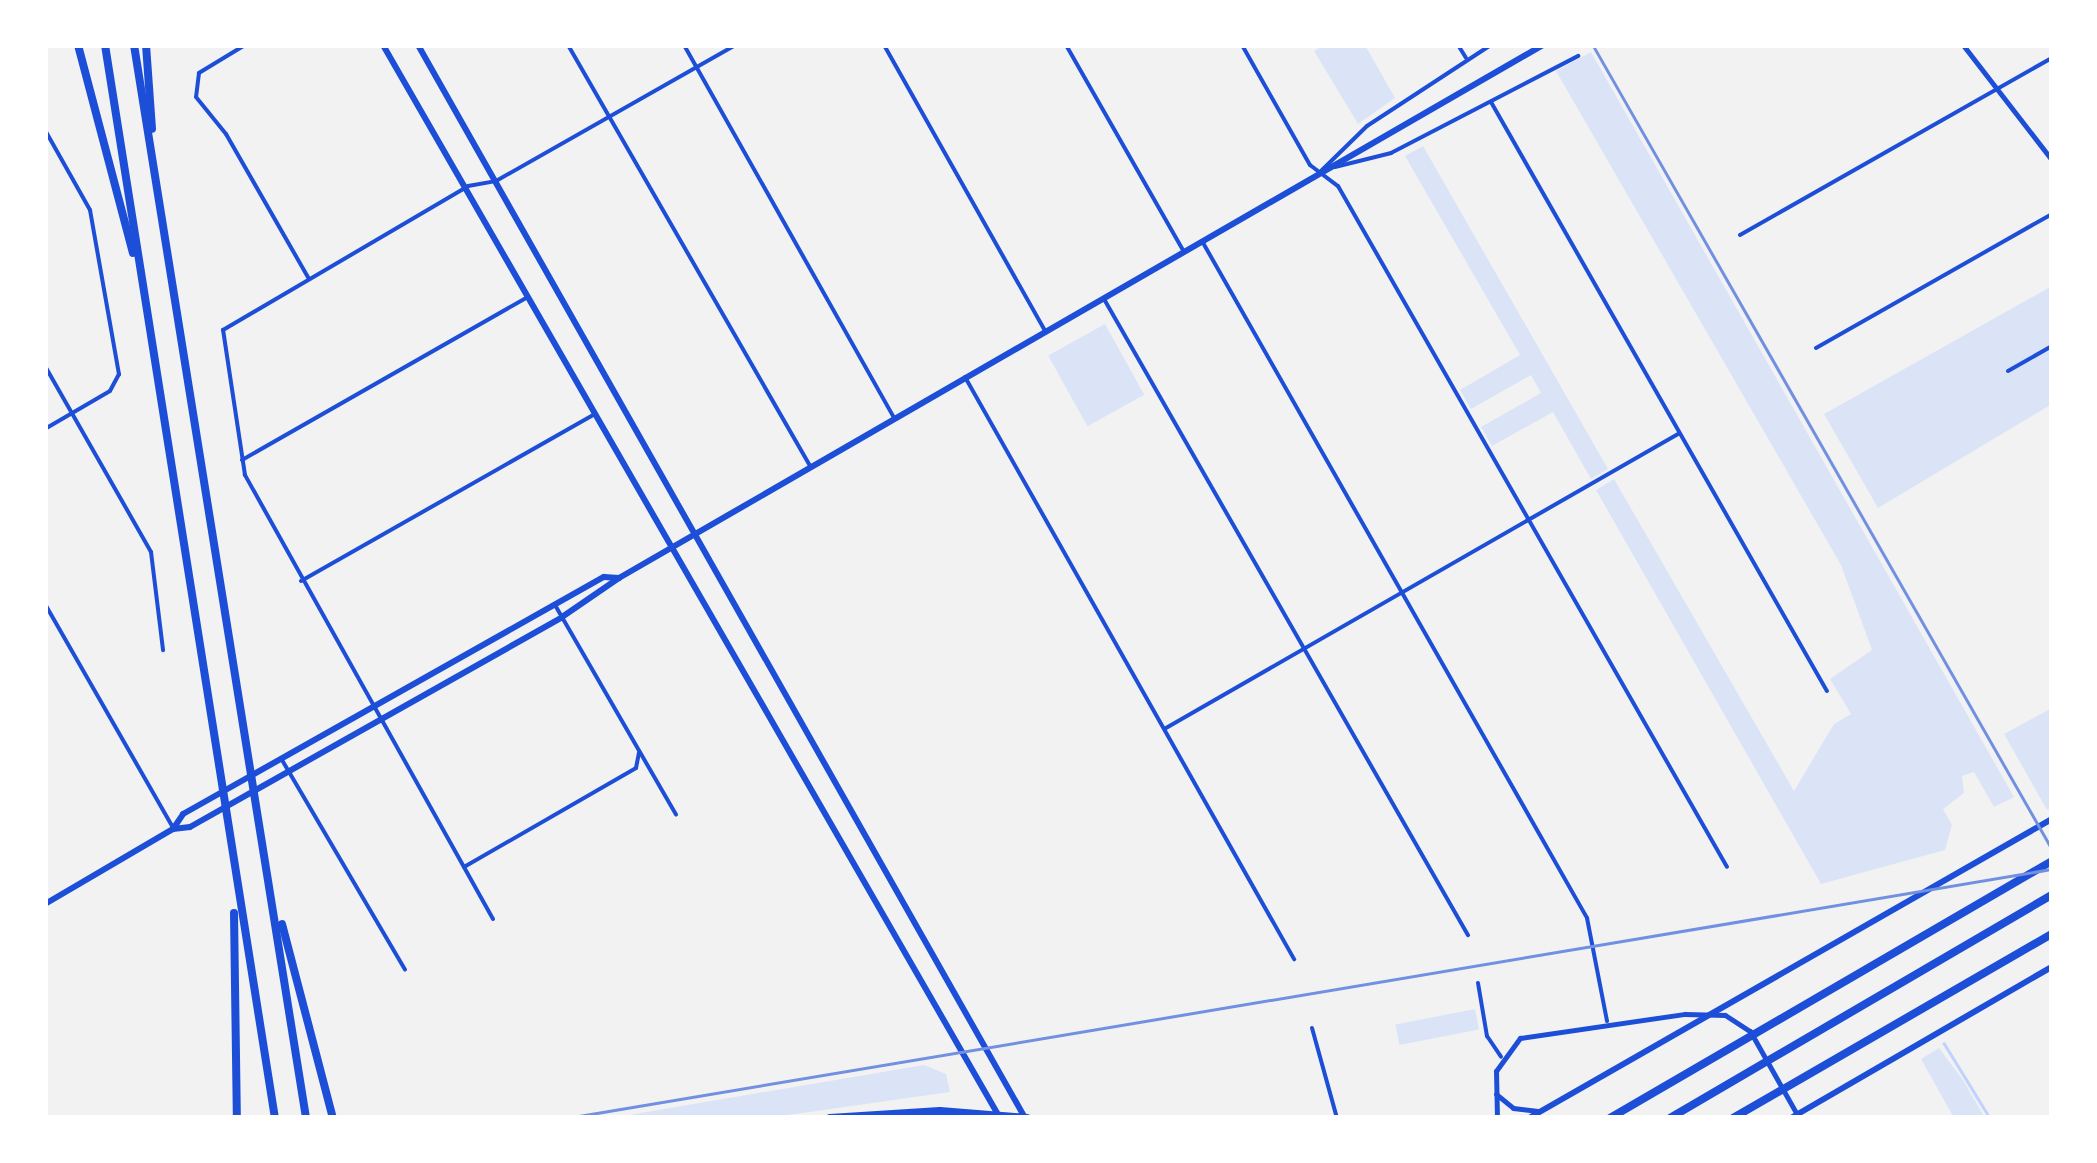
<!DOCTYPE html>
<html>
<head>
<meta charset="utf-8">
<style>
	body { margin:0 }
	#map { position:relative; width:2097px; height:1163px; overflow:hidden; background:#f2f2f2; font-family:"Varela Round",sans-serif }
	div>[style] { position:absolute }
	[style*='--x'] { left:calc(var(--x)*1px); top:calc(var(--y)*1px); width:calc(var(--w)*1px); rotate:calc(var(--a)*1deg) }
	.green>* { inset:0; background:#dbe4f7; transform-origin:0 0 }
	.stream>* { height:2.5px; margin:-1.25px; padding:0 1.25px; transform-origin:1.25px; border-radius:1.25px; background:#bfd3fe }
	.minor>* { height:4px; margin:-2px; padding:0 2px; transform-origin:2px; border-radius:2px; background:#1d4ed8 }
	.tertiary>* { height:5px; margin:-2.5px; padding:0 2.5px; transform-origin:2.5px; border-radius:2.5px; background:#1d4ed8 }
	.secondary>* { height:6px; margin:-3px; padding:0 3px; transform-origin:3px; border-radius:3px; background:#1d4ed8 }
	.motorway>* { height:8px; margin:-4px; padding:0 4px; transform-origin:4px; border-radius:4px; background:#1d4ed8 }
	.rail>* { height:2.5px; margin:-1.25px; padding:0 1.25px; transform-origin:1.25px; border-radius:1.25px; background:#7290e2 }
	span { translate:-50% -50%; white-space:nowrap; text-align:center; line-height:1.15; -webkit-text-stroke:10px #fff; paint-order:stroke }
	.frame { position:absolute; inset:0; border:48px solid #fff; pointer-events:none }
</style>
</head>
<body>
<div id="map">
	<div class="green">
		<i style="clip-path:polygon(1324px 45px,1365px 45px,1395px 98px,1358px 124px,1314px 51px)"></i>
		<i style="clip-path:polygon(1591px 52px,2014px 797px,1994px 807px,1974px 772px,1962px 776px,1964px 793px,1943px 809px,1952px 825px,1945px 850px,1821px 884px,1596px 490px,1614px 479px,1794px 791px,1834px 724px,1851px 714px,1830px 679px,1872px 650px,1841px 565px,1556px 71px)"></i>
		<i style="clip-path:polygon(1423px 146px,1608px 469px,1591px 479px,1553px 412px,1492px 446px,1481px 427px,1541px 393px,1531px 375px,1471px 409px,1460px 390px,1520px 355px,1405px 156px)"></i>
		<i style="clip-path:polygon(2052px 286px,2052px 404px,1878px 508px,1824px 414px)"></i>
		<i style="left:1105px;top:324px;width:81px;height:65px;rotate:61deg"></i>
		<i style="clip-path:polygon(2052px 708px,2052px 807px,2047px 810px,2004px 734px)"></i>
		<i style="left:1475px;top:1009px;width:21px;height:81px;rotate:79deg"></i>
		<i style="clip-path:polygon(1939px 1048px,1963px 1080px,1985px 1118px,1954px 1118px,1921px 1059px)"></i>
		<i style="clip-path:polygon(924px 1065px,946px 1074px,950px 1092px,767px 1118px,611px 1118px)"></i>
	</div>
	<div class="stream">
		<i style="--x:1944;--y:1043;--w:88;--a:58.5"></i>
	</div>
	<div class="minor">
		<i style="--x:245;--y:45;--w:54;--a:148.7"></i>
		<i style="--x:199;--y:73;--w:24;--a:97"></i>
		<i style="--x:196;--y:97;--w:48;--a:51"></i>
		<i style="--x:226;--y:134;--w:165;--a:60.2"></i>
		<i style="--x:568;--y:45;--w:486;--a:60.1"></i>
		<i style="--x:684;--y:45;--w:428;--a:60.6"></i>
		<i style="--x:884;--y:45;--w:328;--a:60.6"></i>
		<i style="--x:1066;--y:45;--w:236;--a:60.3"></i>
		<i style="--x:1242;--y:45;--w:138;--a:60.5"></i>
		<i style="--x:1310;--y:165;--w:35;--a:37"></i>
		<i style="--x:1338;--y:186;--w:784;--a:60.26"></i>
		<i style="--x:1458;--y:45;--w:15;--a:58"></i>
		<i style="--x:1491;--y:102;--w:678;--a:60.3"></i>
		<i style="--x:45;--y:130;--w:92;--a:60.6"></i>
		<i style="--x:90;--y:210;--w:167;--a:80"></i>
		<i style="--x:119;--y:374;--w:19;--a:118"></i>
		<i style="--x:110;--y:391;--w:75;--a:149.7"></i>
		<i style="--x:1335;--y:167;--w:58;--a:-14"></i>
		<i style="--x:1391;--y:153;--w:211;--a:-27.4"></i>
		<i style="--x:1321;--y:171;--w:64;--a:-44.4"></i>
		<i style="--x:1367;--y:126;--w:148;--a:-33.2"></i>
		<i style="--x:1740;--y:235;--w:359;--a:-29.6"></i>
		<i style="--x:1202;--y:241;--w:779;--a:60.37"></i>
		<i style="--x:1587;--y:918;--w:105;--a:79"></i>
		<i style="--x:1104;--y:299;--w:733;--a:60.22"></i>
		<i style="--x:1816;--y:348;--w:271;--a:-29.6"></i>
		<i style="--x:45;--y:366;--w:214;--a:60.3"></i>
		<i style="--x:151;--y:552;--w:99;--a:83"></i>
		<i style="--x:2008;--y:371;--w:51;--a:-29.6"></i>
		<i style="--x:965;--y:377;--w:669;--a:60.52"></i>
		<i style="--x:242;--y:460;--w:327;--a:-29.7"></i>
		<i style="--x:301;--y:581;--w:336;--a:-29.6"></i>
		<i style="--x:45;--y:604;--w:256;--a:60.2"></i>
		<i style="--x:555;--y:605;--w:242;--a:60"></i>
		<i style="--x:1166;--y:728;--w:590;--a:-29.87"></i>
		<i style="--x:282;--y:760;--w:243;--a:59.6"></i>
		<i style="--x:464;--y:867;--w:198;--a:-29.9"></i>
		<i style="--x:636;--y:768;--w:16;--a:-79"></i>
		<i style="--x:493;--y:919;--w:509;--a:-119.19"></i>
		<i style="--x:245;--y:475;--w:147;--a:-98.6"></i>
		<i style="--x:223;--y:330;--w:284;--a:-30.4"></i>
		<i style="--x:468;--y:186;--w:28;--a:-10"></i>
		<i style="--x:496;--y:181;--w:275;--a:-29.6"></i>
		<i style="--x:1478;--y:983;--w:54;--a:80.4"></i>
		<i style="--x:1487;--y:1036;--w:25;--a:56"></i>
		<i style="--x:1312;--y:1028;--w:93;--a:74.5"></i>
	</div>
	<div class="tertiary">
		<i style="--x:1963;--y:45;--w:145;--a:52.3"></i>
		<i style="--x:1496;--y:1094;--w:22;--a:39"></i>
		<i style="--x:1513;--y:1108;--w:25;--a:7"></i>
		<i style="--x:1497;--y:1118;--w:47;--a:-91.2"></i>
		<i style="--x:1496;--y:1071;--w:41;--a:-54"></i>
		<i style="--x:1520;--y:1038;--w:167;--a:-8.3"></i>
		<i style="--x:1685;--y:1014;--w:40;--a:1.4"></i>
		<i style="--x:1725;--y:1015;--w:30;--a:33"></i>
		<i style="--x:1750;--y:1031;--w:100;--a:60.6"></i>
	</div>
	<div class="secondary">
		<i style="--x:383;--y:45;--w:1238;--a:60.1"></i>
		<i style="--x:418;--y:45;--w:1233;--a:60.5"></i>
		<i style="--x:173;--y:829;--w:17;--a:-7"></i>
		<i style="--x:190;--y:827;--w:427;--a:-29.4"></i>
		<i style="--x:562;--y:617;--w:69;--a:-34.4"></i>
		<i style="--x:619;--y:578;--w:1067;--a:-29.98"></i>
		<i style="--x:45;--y:904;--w:148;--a:-30.4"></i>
		<i style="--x:173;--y:829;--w:18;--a:-56"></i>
		<i style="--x:183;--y:814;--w:483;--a:-29.4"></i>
		<i style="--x:604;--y:577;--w:15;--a:4"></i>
		<i style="--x:1529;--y:1118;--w:602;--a:-29.76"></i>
		<i style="--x:1791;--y:1118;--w:302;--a:-30.1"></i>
	</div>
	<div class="motorway">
		<i style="--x:78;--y:45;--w:215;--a:75.2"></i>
		<i style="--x:105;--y:45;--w:1086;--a:81"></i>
		<i style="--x:134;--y:45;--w:1087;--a:80.89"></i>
		<i style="--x:146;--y:45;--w:84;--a:85.9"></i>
		<i style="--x:234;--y:913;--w:205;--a:89.2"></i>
		<i style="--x:282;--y:924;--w:201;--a:75.3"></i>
		<i style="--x:830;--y:1118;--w:110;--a:-3.6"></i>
		<i style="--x:940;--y:1111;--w:87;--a:4.6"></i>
		<i style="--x:1610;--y:1118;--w:511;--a:-30.18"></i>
		<i style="--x:1670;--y:1118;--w:442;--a:-30.3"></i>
		<i style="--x:1733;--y:1118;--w:368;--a:-30"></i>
	</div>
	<div class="rail">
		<i style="--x:1593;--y:45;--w:926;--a:60.28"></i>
		<i style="--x:567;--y:1118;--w:1506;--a:-9.52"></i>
	</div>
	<div class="frame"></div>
</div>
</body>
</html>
